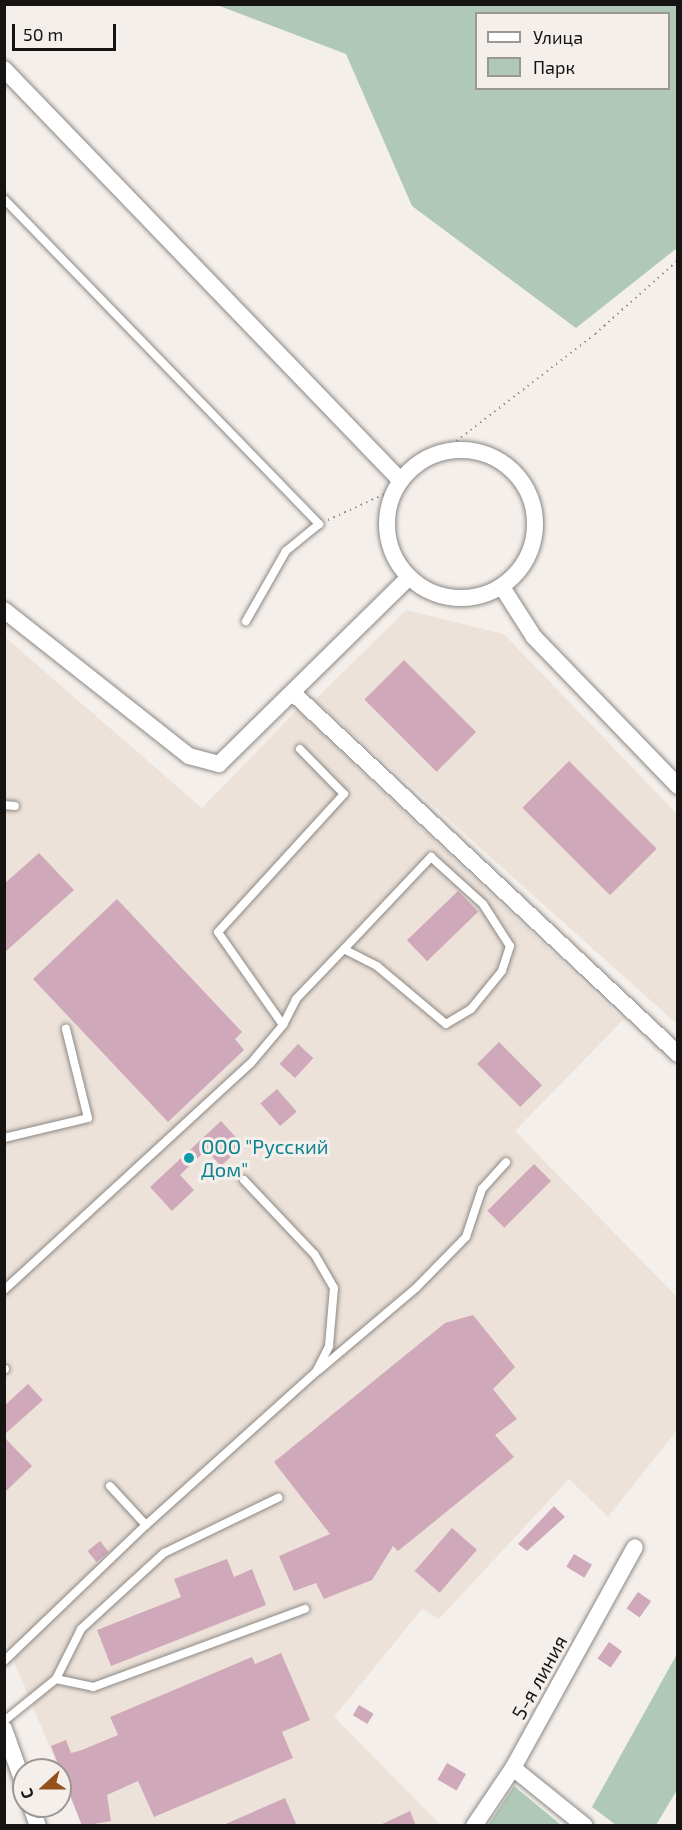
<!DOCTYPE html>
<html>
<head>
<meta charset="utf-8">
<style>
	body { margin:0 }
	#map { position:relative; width:682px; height:1830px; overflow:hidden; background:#f4efeb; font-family:"Exo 2",sans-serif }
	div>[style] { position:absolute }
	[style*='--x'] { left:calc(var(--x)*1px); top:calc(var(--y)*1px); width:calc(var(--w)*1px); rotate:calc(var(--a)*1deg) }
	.built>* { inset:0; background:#ede2d9 }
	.green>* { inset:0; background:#b0c8b7 }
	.building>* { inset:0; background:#cfa8ba; transform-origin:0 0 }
	.path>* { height:2px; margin-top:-1px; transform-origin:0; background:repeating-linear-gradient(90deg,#94908e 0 1.5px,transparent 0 6px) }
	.roads { filter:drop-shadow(0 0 2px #8c8885) drop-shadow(0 0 2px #8c8885) }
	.lane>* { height:8px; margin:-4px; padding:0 4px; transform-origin:4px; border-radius:4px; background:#fff }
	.street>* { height:16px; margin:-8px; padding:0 8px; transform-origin:8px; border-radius:8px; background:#fff }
	.street>.ring { margin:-8px; padding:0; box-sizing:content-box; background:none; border:16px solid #fff; border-radius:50% }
	.dots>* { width:16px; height:16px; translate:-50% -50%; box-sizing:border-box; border:3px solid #f4efeb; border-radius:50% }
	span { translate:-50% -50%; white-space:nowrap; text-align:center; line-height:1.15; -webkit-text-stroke:6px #f4efeb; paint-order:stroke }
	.culture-label { font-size:20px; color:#0d838f }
	.left { translate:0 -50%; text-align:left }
	.street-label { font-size:20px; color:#161413 }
	.frame { position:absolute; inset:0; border:6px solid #161413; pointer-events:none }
	.legend { position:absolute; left:475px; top:12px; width:195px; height:78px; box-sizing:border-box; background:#f4efeb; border:2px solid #9b9795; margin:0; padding:8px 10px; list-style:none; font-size:18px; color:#161413 }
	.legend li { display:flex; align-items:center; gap:12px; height:30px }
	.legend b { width:30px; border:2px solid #9b9795 }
	.north { position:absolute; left:12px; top:1758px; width:60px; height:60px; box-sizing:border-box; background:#f4efeb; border:2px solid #9b9795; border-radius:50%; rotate:249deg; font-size:16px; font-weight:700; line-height:24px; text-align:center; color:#161413 }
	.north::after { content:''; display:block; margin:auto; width:21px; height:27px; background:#93521d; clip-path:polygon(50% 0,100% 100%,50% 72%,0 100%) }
	.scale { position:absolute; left:12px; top:24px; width:104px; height:27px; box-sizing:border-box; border:3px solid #161413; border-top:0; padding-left:8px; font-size:18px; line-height:21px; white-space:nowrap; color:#161413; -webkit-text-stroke:4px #f4efeb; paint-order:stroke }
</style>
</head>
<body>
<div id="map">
	<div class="built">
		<i style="clip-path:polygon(406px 610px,504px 634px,677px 814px,677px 1024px,315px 700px)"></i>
		<i style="clip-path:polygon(5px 637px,202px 808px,297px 710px,623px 1020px,515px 1131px,678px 1298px,677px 1430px,608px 1517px,569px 1479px,439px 1619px,422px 1609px,334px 1717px,441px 1825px,82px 1825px,5px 1640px)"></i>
	</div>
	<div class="green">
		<i style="clip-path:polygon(evenodd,217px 5px,677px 5px,677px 248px,576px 328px,412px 206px,346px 54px,217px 5px,476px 14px,668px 14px,668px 88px,476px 88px,476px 14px)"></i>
		<i style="clip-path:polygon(677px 1654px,677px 1790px,656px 1825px,616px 1825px,592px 1807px)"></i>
		<i style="clip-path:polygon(514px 1786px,561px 1825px,488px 1825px)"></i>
	</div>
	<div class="building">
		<i style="left:404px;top:660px;width:102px;height:56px;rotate:45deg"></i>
		<i style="left:569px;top:761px;width:124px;height:66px;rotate:45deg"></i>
		<i style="clip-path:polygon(39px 853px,74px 890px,4px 953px,4px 884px)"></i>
		<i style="left:458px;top:891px;width:29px;height:71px;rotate:46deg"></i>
		<i style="clip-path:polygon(117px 899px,242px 1032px,235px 1039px,244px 1050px,168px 1122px,33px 979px)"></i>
		<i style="left:499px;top:1042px;width:61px;height:31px;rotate:45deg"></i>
		<i style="left:298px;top:1044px;width:21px;height:27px;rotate:43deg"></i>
		<i style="left:277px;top:1089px;width:30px;height:22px;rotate:49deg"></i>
		<i style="clip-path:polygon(221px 1121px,243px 1145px,221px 1166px,206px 1150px,180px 1175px,194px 1190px,172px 1211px,150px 1187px)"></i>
		<i style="left:534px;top:1164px;width:24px;height:66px;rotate:45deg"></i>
		<i style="clip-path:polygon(473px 1315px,515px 1367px,493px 1389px,517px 1419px,495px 1435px,514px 1457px,398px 1551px,393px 1546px,372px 1580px,324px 1599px,316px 1583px,294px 1591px,279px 1556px,330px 1534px,274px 1462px,445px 1323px)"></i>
		<i style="clip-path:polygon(28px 1384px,43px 1400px,4px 1435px,4px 1406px)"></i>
		<i style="clip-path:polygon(4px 1437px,32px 1466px,4px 1493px)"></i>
		<i style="clip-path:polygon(554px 1506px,565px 1517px,527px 1551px,518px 1544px)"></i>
		<i style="left:452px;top:1528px;width:33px;height:57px;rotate:41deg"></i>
		<i style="left:100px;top:1541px;width:14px;height:16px;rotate:51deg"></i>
		<i style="left:574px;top:1554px;width:21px;height:15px;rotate:31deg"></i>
		<i style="clip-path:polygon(227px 1559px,234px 1577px,252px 1569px,266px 1605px,111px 1666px,97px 1630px,181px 1597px,174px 1579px)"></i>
		<i style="left:638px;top:1592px;width:16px;height:20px;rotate:35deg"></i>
		<i style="left:609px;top:1642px;width:16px;height:20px;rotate:35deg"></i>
		<i style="clip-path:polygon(281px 1653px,310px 1720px,282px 1732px,293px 1758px,154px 1817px,138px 1781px,107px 1795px,111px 1821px,82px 1826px,51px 1746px,66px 1740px,71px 1753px,82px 1750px,118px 1735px,110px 1717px,252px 1657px,255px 1664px)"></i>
		<i style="left:359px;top:1705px;width:17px;height:12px;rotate:31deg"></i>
		<i style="left:447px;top:1763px;width:22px;height:19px;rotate:30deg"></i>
		<i style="clip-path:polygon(285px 1798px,297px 1826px,221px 1826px)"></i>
		<i style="clip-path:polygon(410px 1811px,416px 1826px,378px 1826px)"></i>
	</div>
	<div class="path">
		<i style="--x:442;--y:452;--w:193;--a:-37.6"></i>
		<i style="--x:595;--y:334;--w:111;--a:-41.7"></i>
		<i style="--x:328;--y:520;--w:69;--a:-24.7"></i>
	</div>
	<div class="roads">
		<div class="lane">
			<i style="--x:4;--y:199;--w:453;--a:45.9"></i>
			<i style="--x:319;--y:524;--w:43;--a:140.7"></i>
			<i style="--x:286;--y:551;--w:81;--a:119.7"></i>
			<i style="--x:4;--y:805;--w:11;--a:5"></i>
			<i style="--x:283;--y:1025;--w:29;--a:-63"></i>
			<i style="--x:296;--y:999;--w:69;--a:-46.2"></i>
			<i style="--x:344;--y:949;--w:127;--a:-46.6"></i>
			<i style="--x:431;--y:857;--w:70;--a:42.1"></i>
			<i style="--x:483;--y:904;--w:50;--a:57.3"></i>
			<i style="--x:510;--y:946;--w:26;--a:108"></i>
			<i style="--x:502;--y:971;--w:49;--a:129.2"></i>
			<i style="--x:471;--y:1009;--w:29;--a:149"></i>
			<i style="--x:446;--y:1024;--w:90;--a:-140"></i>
			<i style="--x:377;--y:966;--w:37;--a:-153"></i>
			<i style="--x:4;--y:1138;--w:86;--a:-13.4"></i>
			<i style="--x:88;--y:1118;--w:92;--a:-103.9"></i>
			<i style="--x:4;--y:1290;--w:335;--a:-42.6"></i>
			<i style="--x:251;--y:1063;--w:50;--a:-49.9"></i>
			<i style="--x:283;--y:1025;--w:113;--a:-125"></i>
			<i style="--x:218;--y:932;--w:187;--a:-47.6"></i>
			<i style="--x:344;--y:794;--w:63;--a:-134.4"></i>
			<i style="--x:4;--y:1369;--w:1;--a:0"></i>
			<i style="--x:319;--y:1370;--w:127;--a:-40.2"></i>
			<i style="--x:416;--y:1288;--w:71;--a:-45.6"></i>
			<i style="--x:466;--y:1237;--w:51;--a:-71.6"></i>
			<i style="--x:482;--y:1189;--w:36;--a:-48"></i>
			<i style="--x:110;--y:1486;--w:53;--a:47.3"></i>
			<i style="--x:4;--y:1661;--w:197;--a:-43.8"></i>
			<i style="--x:146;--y:1525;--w:229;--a:-42"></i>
			<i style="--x:316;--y:1372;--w:29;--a:-63"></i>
			<i style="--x:329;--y:1346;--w:58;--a:-85.1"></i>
			<i style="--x:334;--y:1288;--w:39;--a:-120"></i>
			<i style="--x:314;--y:1254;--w:102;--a:-133.4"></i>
			<i style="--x:56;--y:1679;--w:56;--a:-63.4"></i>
			<i style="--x:81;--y:1629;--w:113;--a:-42.5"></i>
			<i style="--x:164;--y:1553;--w:127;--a:-25.8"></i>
			<i style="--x:4;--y:1721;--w:67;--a:-38.9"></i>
			<i style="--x:56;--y:1679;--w:38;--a:12"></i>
			<i style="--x:93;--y:1687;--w:226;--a:-20.2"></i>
		</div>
		<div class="street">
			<i style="--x:4;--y:69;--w:571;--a:46.06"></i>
			<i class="ring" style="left:387px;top:450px;width:132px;height:132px"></i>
			<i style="--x:502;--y:587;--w:59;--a:57.4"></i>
			<i style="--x:534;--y:637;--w:207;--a:46"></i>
			<i style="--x:4;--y:610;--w:236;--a:38.3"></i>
			<i style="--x:189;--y:756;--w:31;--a:15"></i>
			<i style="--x:219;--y:764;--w:265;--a:-44.5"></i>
			<i style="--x:294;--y:694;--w:526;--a:43.15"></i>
			<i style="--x:4;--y:1729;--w:59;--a:70.3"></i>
			<i style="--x:513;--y:1768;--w:92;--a:38.9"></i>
			<i style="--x:31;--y:1806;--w:21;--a:71"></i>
			<i style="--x:474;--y:1826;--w:70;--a:-56.1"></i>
			<i style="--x:513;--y:1768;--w:252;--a:-61.1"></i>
		</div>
	</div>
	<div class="dots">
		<i style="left:189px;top:1158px;background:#0f9aa8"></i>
	</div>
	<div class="culture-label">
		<span class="left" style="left:201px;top:1158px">ООО "Русский<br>Дом"</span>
	</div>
	<div class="street-label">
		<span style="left:539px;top:1677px;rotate:-61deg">5-я линия</span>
	</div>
	<div class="frame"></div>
	<ul class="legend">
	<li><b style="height:8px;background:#fff"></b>Улица</li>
	<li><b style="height:16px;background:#b0c8b7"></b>Парк</li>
	</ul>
	<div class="north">С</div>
	<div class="scale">50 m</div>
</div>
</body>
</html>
